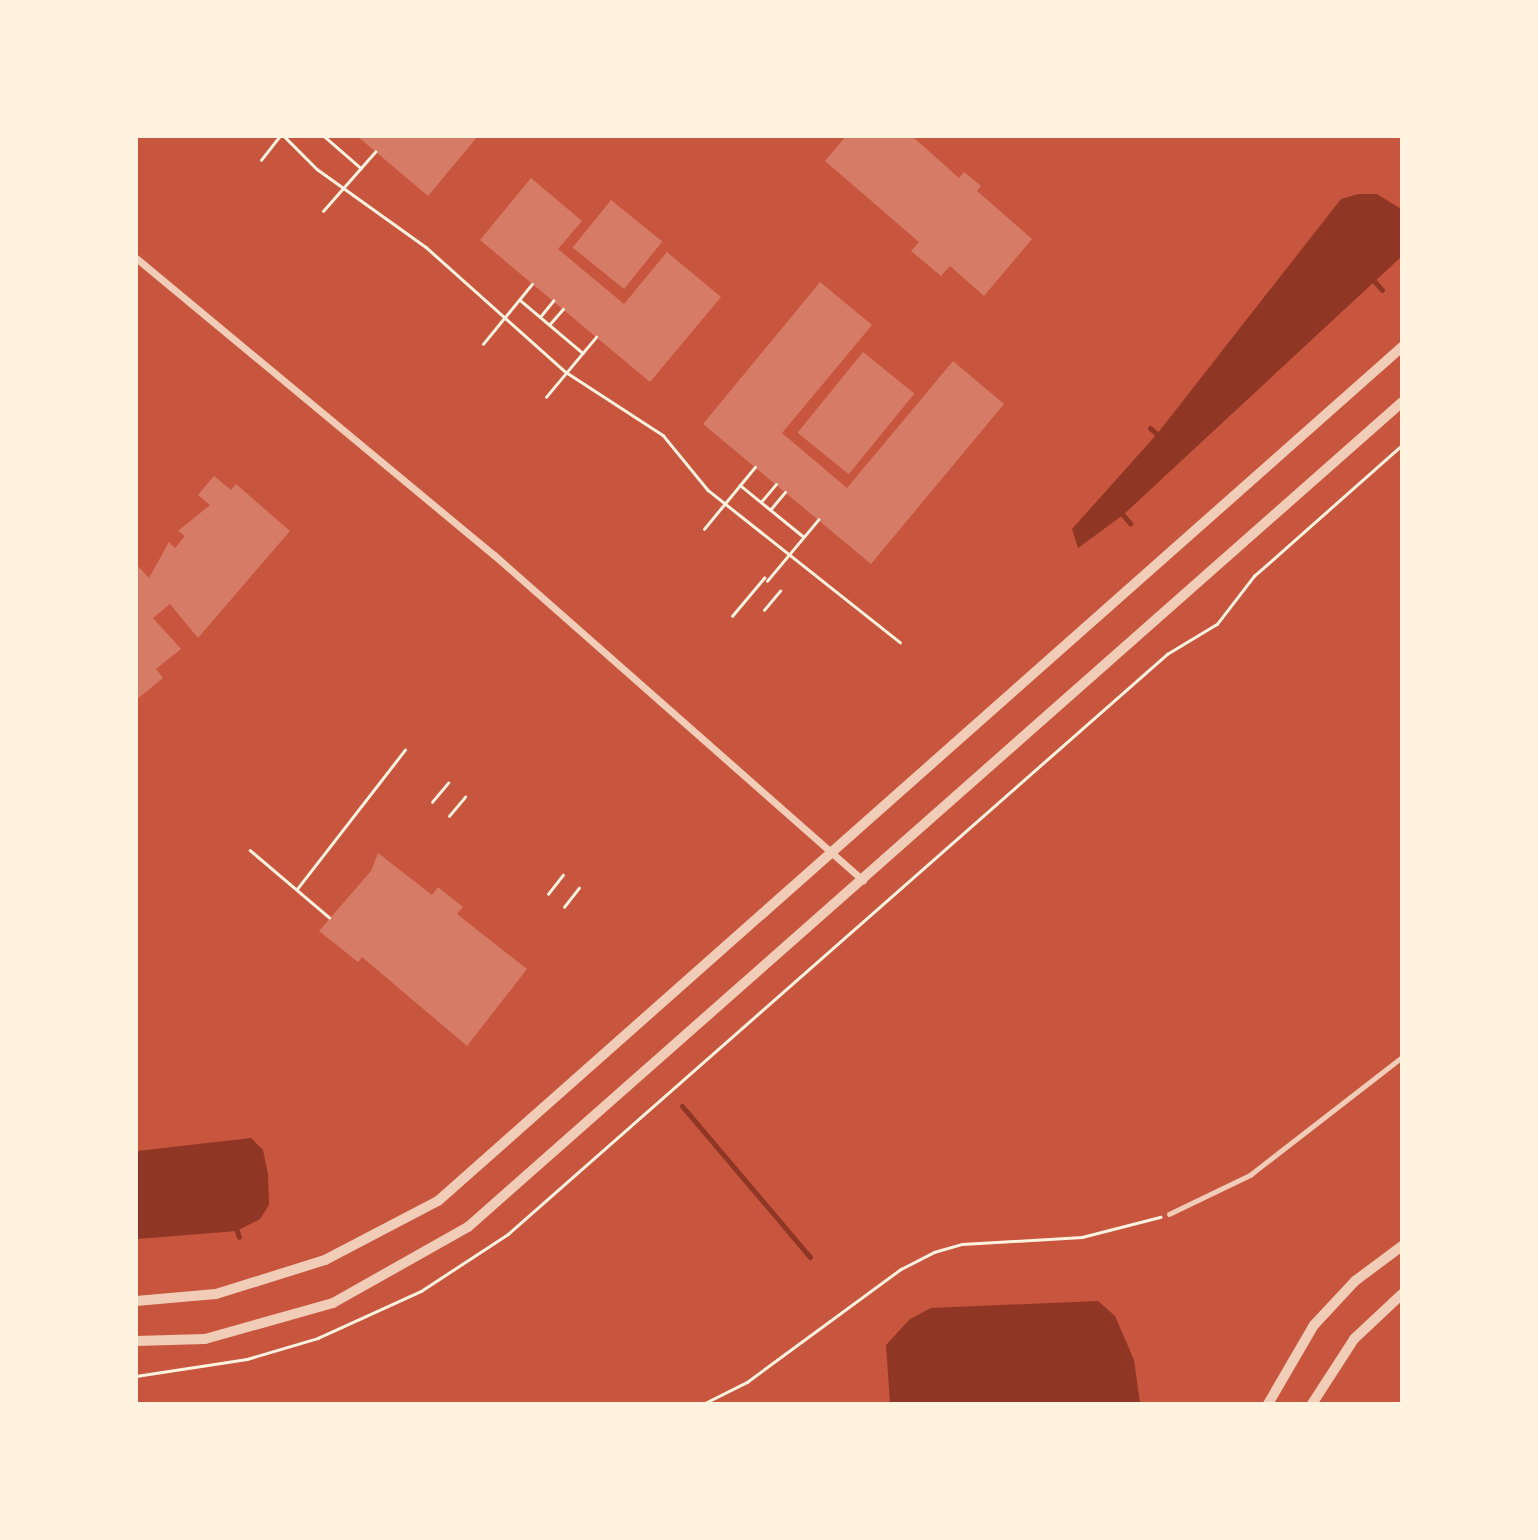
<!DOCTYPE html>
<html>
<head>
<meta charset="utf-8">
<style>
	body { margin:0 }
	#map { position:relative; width:1538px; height:1540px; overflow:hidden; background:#c8553d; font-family:"Titillium Web",sans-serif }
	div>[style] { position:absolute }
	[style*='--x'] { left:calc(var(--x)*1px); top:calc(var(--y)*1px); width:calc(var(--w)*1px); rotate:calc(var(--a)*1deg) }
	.water>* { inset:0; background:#8f3625 }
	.stream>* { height:5px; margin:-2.5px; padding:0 2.5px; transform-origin:2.5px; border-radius:2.5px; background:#8f3625 }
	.building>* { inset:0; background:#d67c66; transform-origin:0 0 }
	.path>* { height:2.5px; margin:-1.25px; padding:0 1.25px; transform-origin:1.25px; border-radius:1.25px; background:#fff3e0 }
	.service>* { height:4.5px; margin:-2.25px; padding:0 2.25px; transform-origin:2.25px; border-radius:2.25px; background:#f1ccb7 }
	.minor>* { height:7px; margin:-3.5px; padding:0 3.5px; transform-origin:3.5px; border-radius:3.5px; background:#f1ccb7 }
	.tertiary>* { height:10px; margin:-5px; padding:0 5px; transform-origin:5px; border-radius:5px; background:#f1ccb7 }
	span { translate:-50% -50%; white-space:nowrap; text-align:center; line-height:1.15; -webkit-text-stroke:5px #fff3e0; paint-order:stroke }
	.frame { position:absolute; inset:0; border:138px solid #fff3e0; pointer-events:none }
</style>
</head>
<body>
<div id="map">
	<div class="water">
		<i style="clip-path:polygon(1358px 194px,1377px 194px,1401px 209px,1401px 257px,1123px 515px,1078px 548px,1072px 529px,1157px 434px,1341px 199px)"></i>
		<i style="clip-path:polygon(251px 1138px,263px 1150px,268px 1174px,269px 1205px,260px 1219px,237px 1231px,137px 1239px,137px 1151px)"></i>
		<i style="clip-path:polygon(1098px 1301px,1115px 1316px,1134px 1360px,1140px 1403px,890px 1403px,886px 1345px,910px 1319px,931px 1308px)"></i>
	</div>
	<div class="stream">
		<i style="--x:1374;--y:281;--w:12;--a:48"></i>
		<i style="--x:1150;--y:428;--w:9;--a:41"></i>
		<i style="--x:1123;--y:515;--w:11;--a:49"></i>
		<i style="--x:682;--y:1106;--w:198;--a:49.7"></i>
		<i style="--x:237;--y:1231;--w:6;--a:72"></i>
	</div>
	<div class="building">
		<i style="clip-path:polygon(357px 136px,478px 136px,428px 196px)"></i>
		<i style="clip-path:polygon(846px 136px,912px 136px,959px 178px,964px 172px,981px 186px,977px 191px,1032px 239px,984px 296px,950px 266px,941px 276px,911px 251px,919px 242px,825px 161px)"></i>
		<i style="clip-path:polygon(531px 178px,582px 221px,558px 249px,624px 304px,667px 252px,721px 297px,650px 382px,480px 240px)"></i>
		<i style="left:611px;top:200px;width:66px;height:61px;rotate:39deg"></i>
		<i style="clip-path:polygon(820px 282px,872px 325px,782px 433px,847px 488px,953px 361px,1004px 404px,871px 564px,703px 424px)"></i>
		<i style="left:863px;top:352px;width:66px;height:104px;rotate:39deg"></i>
		<i style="clip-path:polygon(214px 476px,231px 490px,236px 484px,290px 531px,198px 638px,170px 604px,153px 618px,181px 649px,156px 669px,163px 678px,136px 700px,136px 564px,149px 578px,169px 542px,175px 548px,185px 536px,178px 531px,210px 505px,198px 495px)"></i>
		<i style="clip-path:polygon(378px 853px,432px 895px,438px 887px,463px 907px,457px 914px,527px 969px,467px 1046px,362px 957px,358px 962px,319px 931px,371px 871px)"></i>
	</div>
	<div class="path">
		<i style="--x:284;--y:136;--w:47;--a:45"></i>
		<i style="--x:317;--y:169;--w:134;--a:35.6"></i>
		<i style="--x:426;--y:247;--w:188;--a:41.8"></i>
		<i style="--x:566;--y:372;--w:116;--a:33"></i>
		<i style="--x:663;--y:435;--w:71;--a:50.7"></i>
		<i style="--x:708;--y:490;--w:245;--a:38.4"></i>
		<i style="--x:324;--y:136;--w:49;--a:40.9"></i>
		<i style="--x:261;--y:160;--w:31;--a:-52"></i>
		<i style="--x:323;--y:211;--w:79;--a:-48.6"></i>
		<i style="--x:520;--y:300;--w:82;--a:40.1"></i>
		<i style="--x:540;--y:317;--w:21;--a:-51"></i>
		<i style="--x:549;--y:325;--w:21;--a:-49"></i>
		<i style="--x:483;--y:344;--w:77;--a:-50.8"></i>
		<i style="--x:546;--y:397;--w:78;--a:-50.2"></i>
		<i style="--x:740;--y:485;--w:82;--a:39.1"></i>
		<i style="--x:761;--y:502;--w:23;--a:-50"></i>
		<i style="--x:770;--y:510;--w:23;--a:-50"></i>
		<i style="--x:704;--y:529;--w:80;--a:-50.6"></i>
		<i style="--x:767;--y:581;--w:80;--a:-50.1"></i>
		<i style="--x:764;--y:610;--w:25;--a:-50"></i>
		<i style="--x:732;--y:616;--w:50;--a:-49.9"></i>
		<i style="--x:432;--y:802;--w:25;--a:-50"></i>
		<i style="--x:449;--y:816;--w:25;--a:-50"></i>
		<i style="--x:250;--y:850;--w:104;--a:40.3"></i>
		<i style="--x:297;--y:889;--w:176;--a:-52.2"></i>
		<i style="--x:548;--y:894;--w:24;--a:-52"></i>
		<i style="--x:564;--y:907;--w:24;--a:-52"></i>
		<i style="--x:136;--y:1376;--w:112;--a:-8.7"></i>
		<i style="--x:247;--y:1359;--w:74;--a:-16.5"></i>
		<i style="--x:318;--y:1338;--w:113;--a:-24.5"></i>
		<i style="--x:421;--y:1291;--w:104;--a:-33.2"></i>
		<i style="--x:508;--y:1234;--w:878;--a:-41.35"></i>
		<i style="--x:1167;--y:654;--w:58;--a:-31"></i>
		<i style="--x:1217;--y:624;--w:61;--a:-52.4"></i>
		<i style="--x:1254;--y:576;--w:198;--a:-41.5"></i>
		<i style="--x:703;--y:1404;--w:49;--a:-26.6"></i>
		<i style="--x:747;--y:1382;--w:191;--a:-36.3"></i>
		<i style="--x:901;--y:1269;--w:37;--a:-27"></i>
		<i style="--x:934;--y:1252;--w:29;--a:-16"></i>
		<i style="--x:962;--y:1244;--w:120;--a:-3.3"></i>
		<i style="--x:1082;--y:1237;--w:81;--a:-14.4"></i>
	</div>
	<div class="service">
		<i style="--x:1169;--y:1214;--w:90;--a:-25.7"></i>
		<i style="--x:1250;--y:1175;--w:192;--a:-37.8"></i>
	</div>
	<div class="minor">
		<i style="--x:136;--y:258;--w:465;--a:39.7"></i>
		<i style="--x:494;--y:555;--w:492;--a:41.4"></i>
	</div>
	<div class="tertiary">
		<i style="--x:136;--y:1301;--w:80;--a:-5"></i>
		<i style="--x:216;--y:1294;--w:114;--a:-17.3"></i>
		<i style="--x:325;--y:1260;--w:127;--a:-27.6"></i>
		<i style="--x:438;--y:1201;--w:1288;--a:-41.54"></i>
		<i style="--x:136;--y:1341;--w:69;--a:-1.7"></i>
		<i style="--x:205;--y:1339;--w:133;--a:-15.7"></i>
		<i style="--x:333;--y:1303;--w:155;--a:-29.4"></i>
		<i style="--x:468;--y:1227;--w:1246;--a:-41.45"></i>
		<i style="--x:1268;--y:1404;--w:91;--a:-59.8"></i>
		<i style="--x:1314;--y:1325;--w:60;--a:-47"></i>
		<i style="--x:1355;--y:1281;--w:59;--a:-36.7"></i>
		<i style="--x:1312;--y:1404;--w:77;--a:-57.1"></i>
		<i style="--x:1354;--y:1339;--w:66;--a:-43.2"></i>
	</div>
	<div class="frame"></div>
</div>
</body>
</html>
